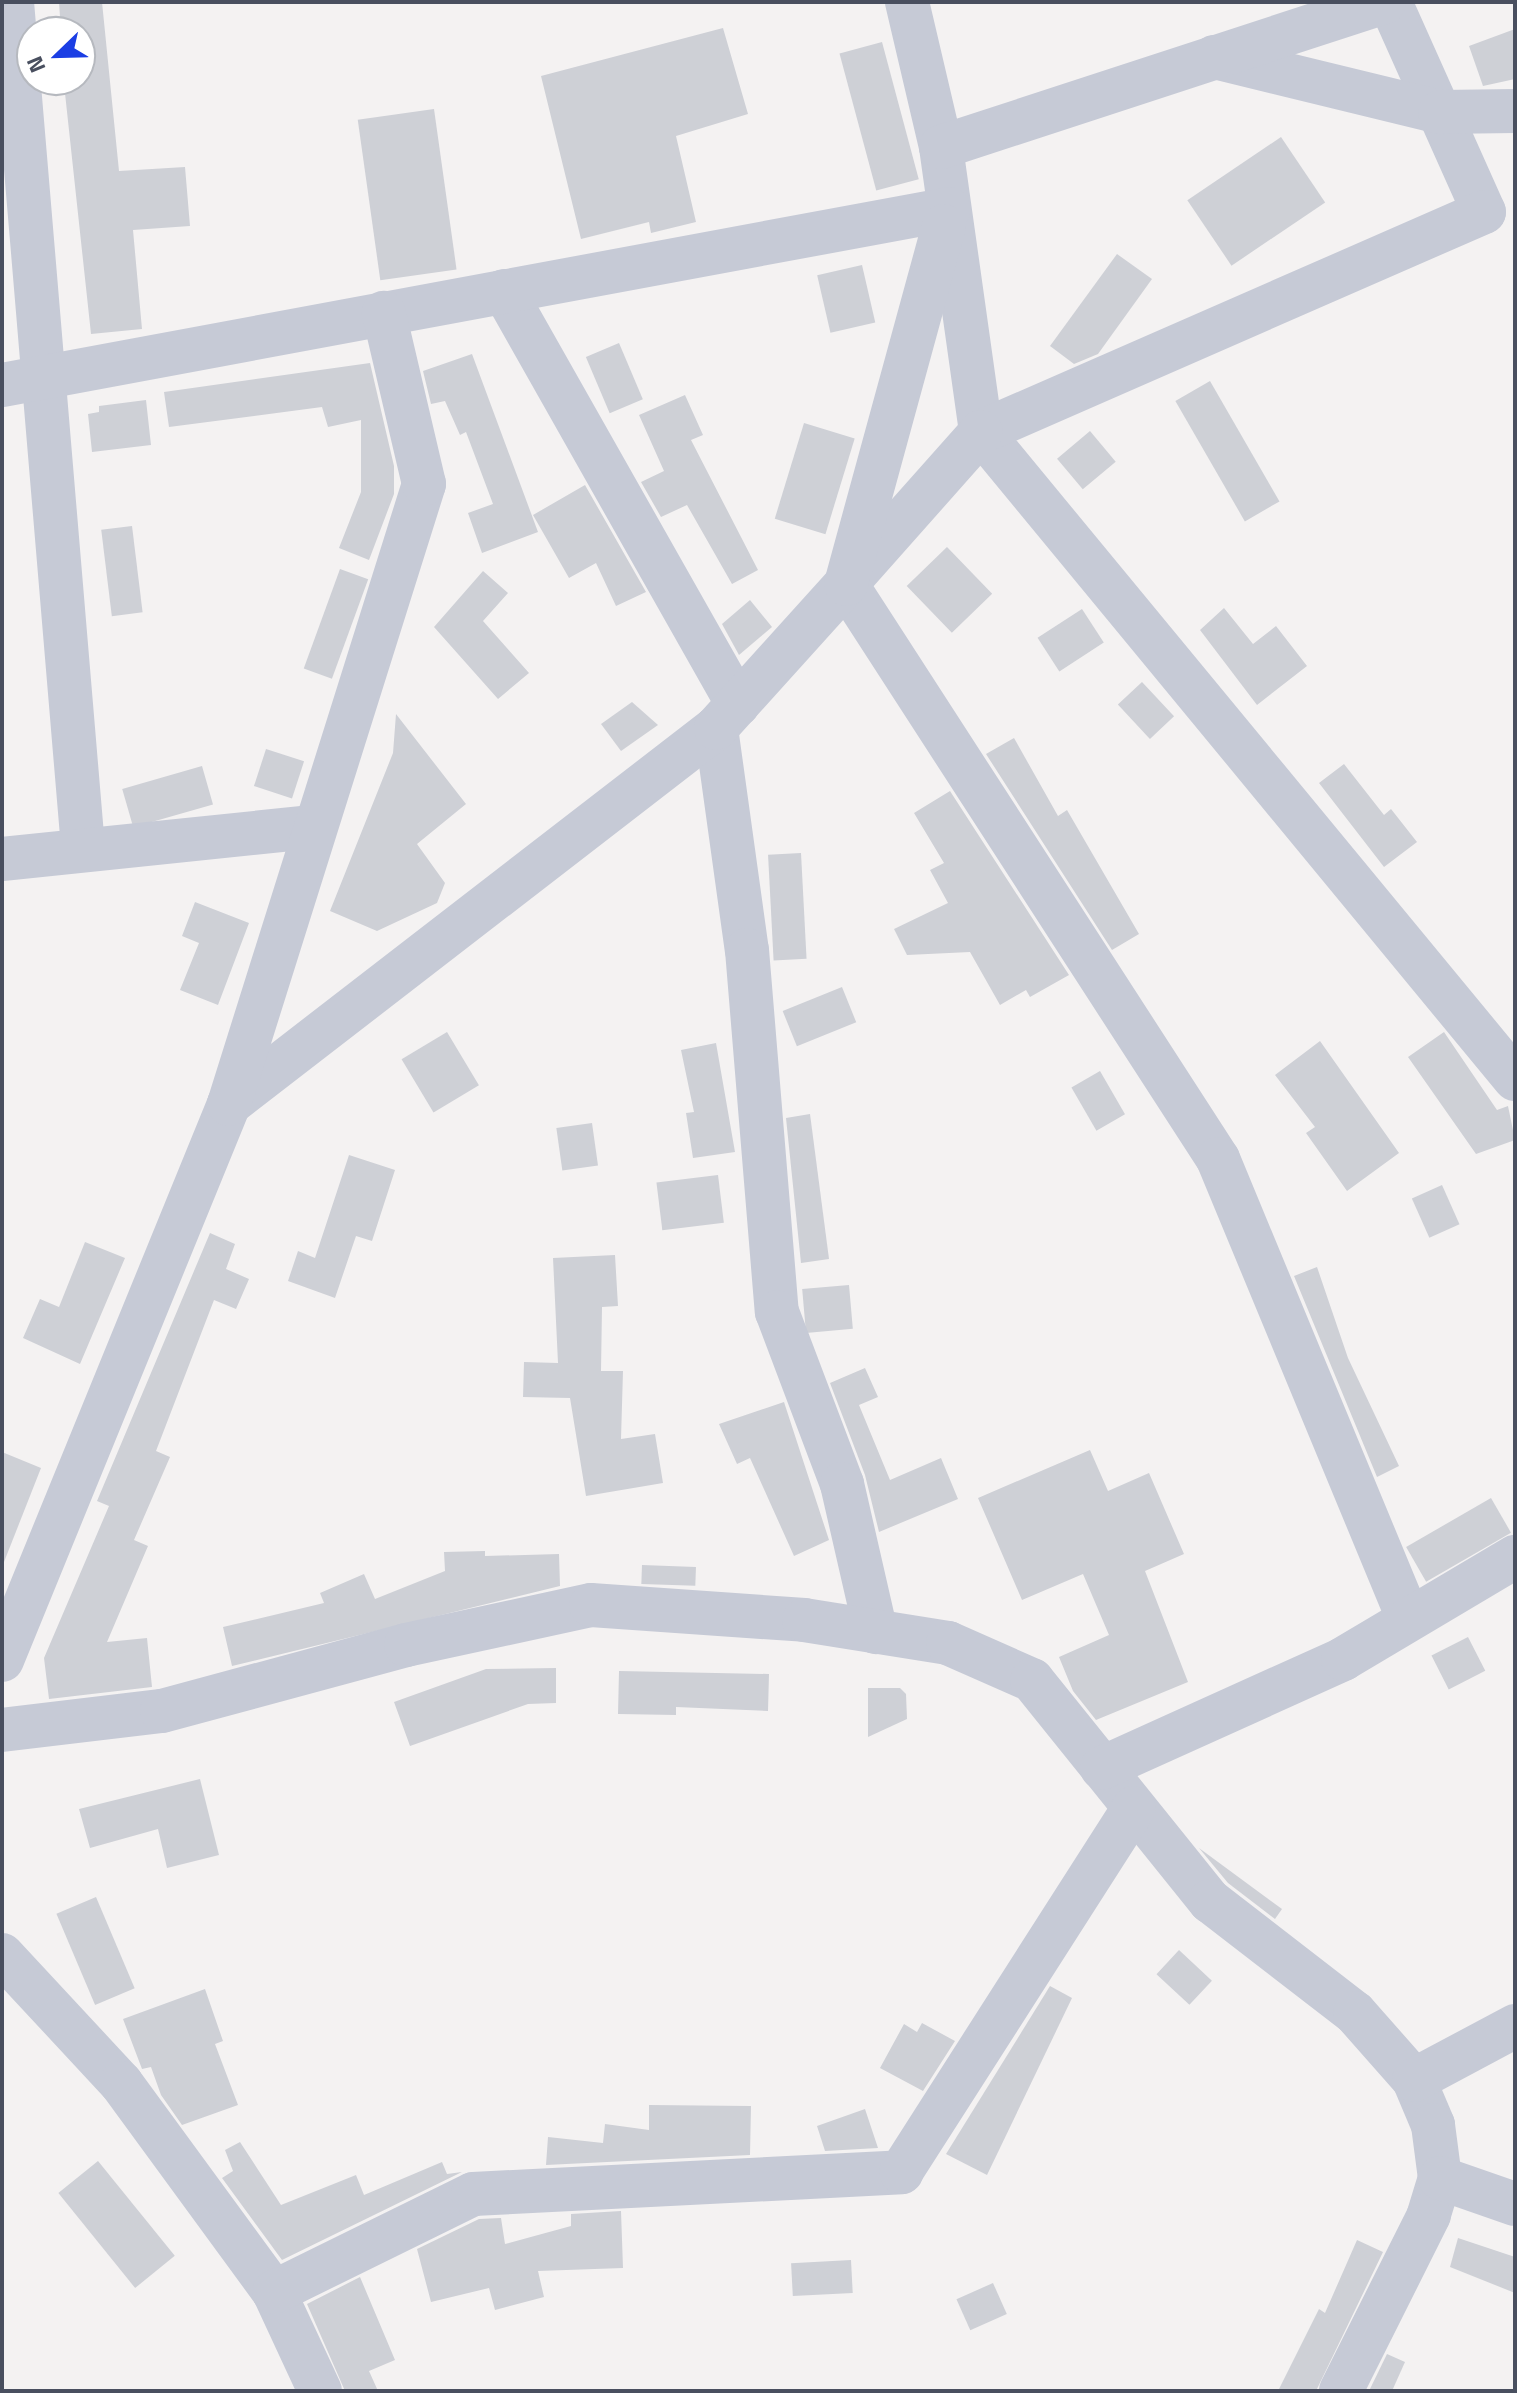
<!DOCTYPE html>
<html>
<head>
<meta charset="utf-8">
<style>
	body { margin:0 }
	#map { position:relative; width:1517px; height:2393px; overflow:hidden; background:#f4f2f2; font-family:"Titillium Web",sans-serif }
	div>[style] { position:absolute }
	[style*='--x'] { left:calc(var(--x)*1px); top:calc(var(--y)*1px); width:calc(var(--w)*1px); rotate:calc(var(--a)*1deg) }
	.building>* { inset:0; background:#ced0d6; transform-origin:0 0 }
	.street>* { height:44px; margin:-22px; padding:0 22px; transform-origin:22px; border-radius:22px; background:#c6cad6 }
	span { translate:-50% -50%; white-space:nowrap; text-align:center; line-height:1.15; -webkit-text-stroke:6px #fff; paint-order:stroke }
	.frame { position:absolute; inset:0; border:4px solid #494f5f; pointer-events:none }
	.north { position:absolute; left:16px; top:16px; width:80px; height:80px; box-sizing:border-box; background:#fff; border:2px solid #b6b9bf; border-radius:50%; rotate:247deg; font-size:22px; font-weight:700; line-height:32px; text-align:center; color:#494f5f }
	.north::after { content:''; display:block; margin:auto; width:28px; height:36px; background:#1b3ee4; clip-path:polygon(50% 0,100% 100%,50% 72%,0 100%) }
</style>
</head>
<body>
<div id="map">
	<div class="building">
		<i style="clip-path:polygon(59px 2px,102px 2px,119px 171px,185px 167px,190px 226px,133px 230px,142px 329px,91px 334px,64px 84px,80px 80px,80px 32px,61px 32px)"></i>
		<i style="clip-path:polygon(723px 28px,748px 114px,676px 136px,696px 222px,651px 233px,649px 222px,581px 239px,541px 76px)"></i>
		<i style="clip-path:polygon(1515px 29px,1515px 79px,1483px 86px,1469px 46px)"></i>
		<i style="left:882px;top:42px;width:142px;height:44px;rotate:75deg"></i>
		<i style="left:434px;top:109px;width:162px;height:77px;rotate:82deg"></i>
		<i style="left:1281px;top:137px;width:79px;height:113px;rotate:56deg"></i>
		<i style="clip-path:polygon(1117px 254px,1152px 279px,1098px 354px,1074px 364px,1050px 346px)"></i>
		<i style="left:862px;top:265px;width:59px;height:46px;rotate:77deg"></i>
		<i style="left:619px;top:343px;width:61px;height:36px;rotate:67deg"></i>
		<i style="clip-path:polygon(472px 354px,538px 532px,482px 553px,468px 513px,493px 504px,466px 432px,460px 435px,445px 401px,431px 404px,423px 371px)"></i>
		<i style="clip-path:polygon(370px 363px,394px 466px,394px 494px,369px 560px,339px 548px,361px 492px,361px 420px,328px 427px,322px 407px,169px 427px,164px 392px)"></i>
		<i style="left:1210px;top:381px;width:139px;height:40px;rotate:60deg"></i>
		<i style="clip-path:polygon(685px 395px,703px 435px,691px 440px,758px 570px,732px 584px,687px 505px,661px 517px,641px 482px,664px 471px,639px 415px)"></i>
		<i style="clip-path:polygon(146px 400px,151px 445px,92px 452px,88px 414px,99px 412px,99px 406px)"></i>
		<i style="left:804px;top:423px;width:53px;height:100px;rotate:17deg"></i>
		<i style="left:1090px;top:431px;width:40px;height:43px;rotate:50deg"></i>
		<i style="clip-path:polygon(585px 485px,646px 592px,616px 606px,596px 563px,569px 578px,533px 515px)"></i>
		<i style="left:132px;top:526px;width:87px;height:31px;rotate:83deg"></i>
		<i style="left:947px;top:547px;width:65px;height:56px;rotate:46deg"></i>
		<i style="left:340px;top:569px;width:30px;height:106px;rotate:20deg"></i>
		<i style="clip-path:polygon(483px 571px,508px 593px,483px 621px,529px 673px,498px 699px,434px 627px)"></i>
		<i style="clip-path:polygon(750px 600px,772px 627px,739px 655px,722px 624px)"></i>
		<i style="clip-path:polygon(1224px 608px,1253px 644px,1276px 626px,1307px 666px,1257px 705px,1200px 630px)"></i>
		<i style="left:1082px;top:609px;width:40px;height:53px;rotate:57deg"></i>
		<i style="left:1142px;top:682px;width:47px;height:33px;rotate:47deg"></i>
		<i style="clip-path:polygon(632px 702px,658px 725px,621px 751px,601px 724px)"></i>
		<i style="clip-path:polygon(396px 714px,466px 804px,417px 844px,445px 883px,437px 903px,377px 931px,330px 911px,393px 753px)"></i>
		<i style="clip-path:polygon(1014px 738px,1058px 816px,1067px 810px,1139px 934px,1112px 950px,986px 754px)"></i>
		<i style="left:266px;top:749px;width:40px;height:39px;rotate:18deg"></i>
		<i style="clip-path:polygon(1344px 764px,1384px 815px,1391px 809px,1417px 842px,1384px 867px,1319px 783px)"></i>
		<i style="left:202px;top:766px;width:40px;height:83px;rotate:74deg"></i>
		<i style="clip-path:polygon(950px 791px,1069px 975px,1030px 997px,1026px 990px,1000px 1005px,970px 952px,907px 955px,894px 929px,948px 903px,930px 870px,944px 863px,914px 813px)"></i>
		<i style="left:801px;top:853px;width:106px;height:33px;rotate:87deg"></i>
		<i style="clip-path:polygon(195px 902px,249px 923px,218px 1005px,180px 990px,199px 943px,182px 936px)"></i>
		<i style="left:842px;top:987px;width:38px;height:64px;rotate:68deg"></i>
		<i style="left:447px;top:1032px;width:62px;height:53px;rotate:59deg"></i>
		<i style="clip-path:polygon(1444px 1032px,1497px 1110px,1508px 1106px,1515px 1140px,1476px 1154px,1408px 1057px)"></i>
		<i style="clip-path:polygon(1320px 1041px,1399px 1153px,1347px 1191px,1306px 1133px,1315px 1127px,1275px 1075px)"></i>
		<i style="clip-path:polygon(716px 1043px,735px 1152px,693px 1158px,686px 1113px,694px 1112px,681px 1050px)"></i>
		<i style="left:1100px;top:1071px;width:50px;height:33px;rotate:60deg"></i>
		<i style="clip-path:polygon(810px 1114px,829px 1259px,801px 1263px,786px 1118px)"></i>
		<i style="left:592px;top:1123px;width:43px;height:36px;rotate:82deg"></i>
		<i style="clip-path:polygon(349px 1155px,395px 1170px,372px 1241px,356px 1236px,335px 1298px,288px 1281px,298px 1251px,315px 1258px)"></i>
		<i style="left:718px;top:1175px;width:48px;height:62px;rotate:83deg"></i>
		<i style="left:1442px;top:1185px;width:43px;height:33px;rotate:66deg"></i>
		<i style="clip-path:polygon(210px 1233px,235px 1244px,226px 1269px,249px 1279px,236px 1309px,214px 1300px,156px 1451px,170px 1457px,134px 1540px,148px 1546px,107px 1642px,147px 1638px,152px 1687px,49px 1699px,44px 1658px,109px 1506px,97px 1501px)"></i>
		<i style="clip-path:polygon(85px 1242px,125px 1258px,80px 1364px,23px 1338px,40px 1299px,59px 1307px)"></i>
		<i style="clip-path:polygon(615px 1255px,618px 1306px,602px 1307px,601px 1371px,623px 1371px,621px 1439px,655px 1434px,663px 1483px,586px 1496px,570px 1398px,523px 1397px,524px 1362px,558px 1363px,553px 1258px)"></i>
		<i style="clip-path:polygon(1317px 1267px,1348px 1358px,1399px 1466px,1377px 1477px,1294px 1276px)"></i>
		<i style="left:849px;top:1285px;width:44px;height:47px;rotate:85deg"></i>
		<i style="clip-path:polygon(865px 1368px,878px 1397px,859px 1405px,890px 1480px,941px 1458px,958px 1499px,879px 1532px,865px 1475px,830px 1383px)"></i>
		<i style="clip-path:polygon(784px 1402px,829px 1540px,794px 1556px,750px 1458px,737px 1464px,719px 1424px)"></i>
		<i style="clip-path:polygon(1090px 1450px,1108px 1491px,1149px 1473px,1184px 1554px,1145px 1571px,1188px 1682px,1096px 1720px,1073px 1691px,1059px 1657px,1109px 1635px,1083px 1574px,1022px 1600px,978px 1498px)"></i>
		<i style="clip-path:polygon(2px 1452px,41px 1468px,4px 1562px,2px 1562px)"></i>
		<i style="left:1491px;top:1498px;width:40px;height:98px;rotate:60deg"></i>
		<i style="clip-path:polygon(485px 1551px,485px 1556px,559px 1554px,560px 1586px,232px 1666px,223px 1627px,324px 1603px,320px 1593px,364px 1574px,375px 1599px,445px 1571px,444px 1552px)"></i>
		<i style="left:642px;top:1565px;width:54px;height:19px;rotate:2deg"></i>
		<i style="left:1468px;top:1637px;width:38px;height:41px;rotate:63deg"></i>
		<i style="clip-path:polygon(556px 1668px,556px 1703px,528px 1704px,410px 1746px,394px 1702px,486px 1669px)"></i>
		<i style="clip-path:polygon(619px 1671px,769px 1674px,768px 1711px,676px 1707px,676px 1715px,618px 1714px)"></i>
		<i style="clip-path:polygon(868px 1688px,900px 1688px,906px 1694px,907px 1719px,868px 1737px)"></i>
		<i style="clip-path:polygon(200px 1779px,219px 1855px,167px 1868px,158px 1829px,90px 1848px,79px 1809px)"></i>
		<i style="clip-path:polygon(1199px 1848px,1282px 1909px,1275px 1919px,1228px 1883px)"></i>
		<i style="left:96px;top:1897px;width:99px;height:43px;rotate:67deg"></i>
		<i style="left:1179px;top:1950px;width:45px;height:33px;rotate:43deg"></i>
		<i style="clip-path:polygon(1050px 1986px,1072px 1998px,987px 2175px,946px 2154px)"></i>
		<i style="clip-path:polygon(205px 1989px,223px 2041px,215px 2044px,238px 2105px,182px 2125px,161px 2095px,151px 2067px,142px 2069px,123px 2019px)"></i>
		<i style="clip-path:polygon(922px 2023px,955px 2041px,923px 2091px,880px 2068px,904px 2024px,917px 2032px)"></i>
		<i style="clip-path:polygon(649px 2105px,751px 2106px,750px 2155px,546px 2165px,548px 2137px,603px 2143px,605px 2124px,649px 2130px)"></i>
		<i style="clip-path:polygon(865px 2109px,878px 2148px,825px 2151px,817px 2126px)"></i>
		<i style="clip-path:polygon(240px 2142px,281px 2205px,356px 2175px,364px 2195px,442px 2162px,447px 2174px,462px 2172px,282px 2260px,222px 2178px,233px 2171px,225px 2150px)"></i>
		<i style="left:98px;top:2161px;width:122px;height:51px;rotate:51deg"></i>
		<i style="clip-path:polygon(621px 2211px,623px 2268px,538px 2271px,544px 2297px,495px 2310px,489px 2288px,431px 2302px,417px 2249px,479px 2219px,501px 2218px,505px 2244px,571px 2226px,571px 2214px)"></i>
		<i style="clip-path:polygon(1458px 2238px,1515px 2257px,1515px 2293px,1450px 2267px)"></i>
		<i style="clip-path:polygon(1357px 2240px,1383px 2252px,1316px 2391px,1278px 2391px,1319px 2309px,1325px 2313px)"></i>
		<i style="left:851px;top:2260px;width:33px;height:60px;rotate:87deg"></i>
		<i style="clip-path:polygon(360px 2277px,395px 2360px,369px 2371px,378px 2391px,345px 2391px,307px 2304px)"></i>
		<i style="left:993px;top:2283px;width:34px;height:40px;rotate:66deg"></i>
		<i style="clip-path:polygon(1387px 2354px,1405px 2362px,1392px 2391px,1369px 2391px)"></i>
	</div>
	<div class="street">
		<i style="--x:12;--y:2;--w:849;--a:85.2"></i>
		<i style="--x:907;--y:2;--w:149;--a:76.8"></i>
		<i style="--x:941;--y:147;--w:288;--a:82"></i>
		<i style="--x:981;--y:432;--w:839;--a:50.47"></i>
		<i style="--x:1390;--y:2;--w:230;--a:65.9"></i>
		<i style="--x:1484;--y:212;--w:549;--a:156.38"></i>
		<i style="--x:981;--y:432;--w:203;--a:131.6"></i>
		<i style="--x:846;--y:584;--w:685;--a:57.1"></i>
		<i style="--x:1218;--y:1159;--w:496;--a:67.5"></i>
		<i style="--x:1214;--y:57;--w:233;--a:13.7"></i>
		<i style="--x:1440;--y:112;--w:75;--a:-0.8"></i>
		<i style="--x:941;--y:147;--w:466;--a:-18.1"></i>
		<i style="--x:504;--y:291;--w:475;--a:60.5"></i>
		<i style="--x:2;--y:385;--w:963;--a:-10.53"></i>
		<i style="--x:716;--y:728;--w:224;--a:82.1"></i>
		<i style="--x:747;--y:950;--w:363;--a:85.3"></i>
		<i style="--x:777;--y:1312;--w:184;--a:69.3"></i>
		<i style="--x:842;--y:1484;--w:152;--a:77.1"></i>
		<i style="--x:2;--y:859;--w:312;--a:-5.9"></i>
		<i style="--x:229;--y:1104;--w:615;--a:-37.67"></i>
		<i style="--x:716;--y:728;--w:194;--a:-47.9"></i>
		<i style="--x:846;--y:584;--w:371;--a:-74.7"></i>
		<i style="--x:2;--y:1660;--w:601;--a:-67.79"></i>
		<i style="--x:229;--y:1104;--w:650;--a:-72.54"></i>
		<i style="--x:424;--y:484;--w:176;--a:-103.2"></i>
		<i style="--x:2;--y:1730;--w:161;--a:-6.8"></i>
		<i style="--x:162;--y:1711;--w:253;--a:-15.1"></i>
		<i style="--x:406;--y:1645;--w:189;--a:-12.2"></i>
		<i style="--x:591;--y:1605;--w:214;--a:4"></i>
		<i style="--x:804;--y:1620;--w:146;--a:9.1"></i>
		<i style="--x:948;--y:1643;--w:92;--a:23.8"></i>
		<i style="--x:1032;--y:1680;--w:284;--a:51.2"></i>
		<i style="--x:1210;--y:1901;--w:183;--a:37.7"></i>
		<i style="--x:1355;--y:2013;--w:89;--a:48.6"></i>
		<i style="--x:1414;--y:2080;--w:49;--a:67.1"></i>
		<i style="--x:1433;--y:2125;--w:53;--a:82.5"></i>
		<i style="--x:1440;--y:2178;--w:39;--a:107"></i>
		<i style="--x:1429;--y:2215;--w:197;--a:116.6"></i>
		<i style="--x:1102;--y:1768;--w:265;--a:-24.3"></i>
		<i style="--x:1343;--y:1659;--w:200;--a:-30.7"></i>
		<i style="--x:2;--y:1955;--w:175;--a:47.1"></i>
		<i style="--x:121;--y:2083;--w:259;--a:53.8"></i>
		<i style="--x:274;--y:2292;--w:109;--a:65.1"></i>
		<i style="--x:1414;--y:2080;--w:115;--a:-28.1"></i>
		<i style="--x:1440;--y:2178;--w:79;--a:19.1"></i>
		<i style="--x:274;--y:2292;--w:222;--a:-26.2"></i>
		<i style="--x:473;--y:2194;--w:429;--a:-2.9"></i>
		<i style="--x:901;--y:2172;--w:432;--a:-57.4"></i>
	</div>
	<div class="frame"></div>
	<div class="north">N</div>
</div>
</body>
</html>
